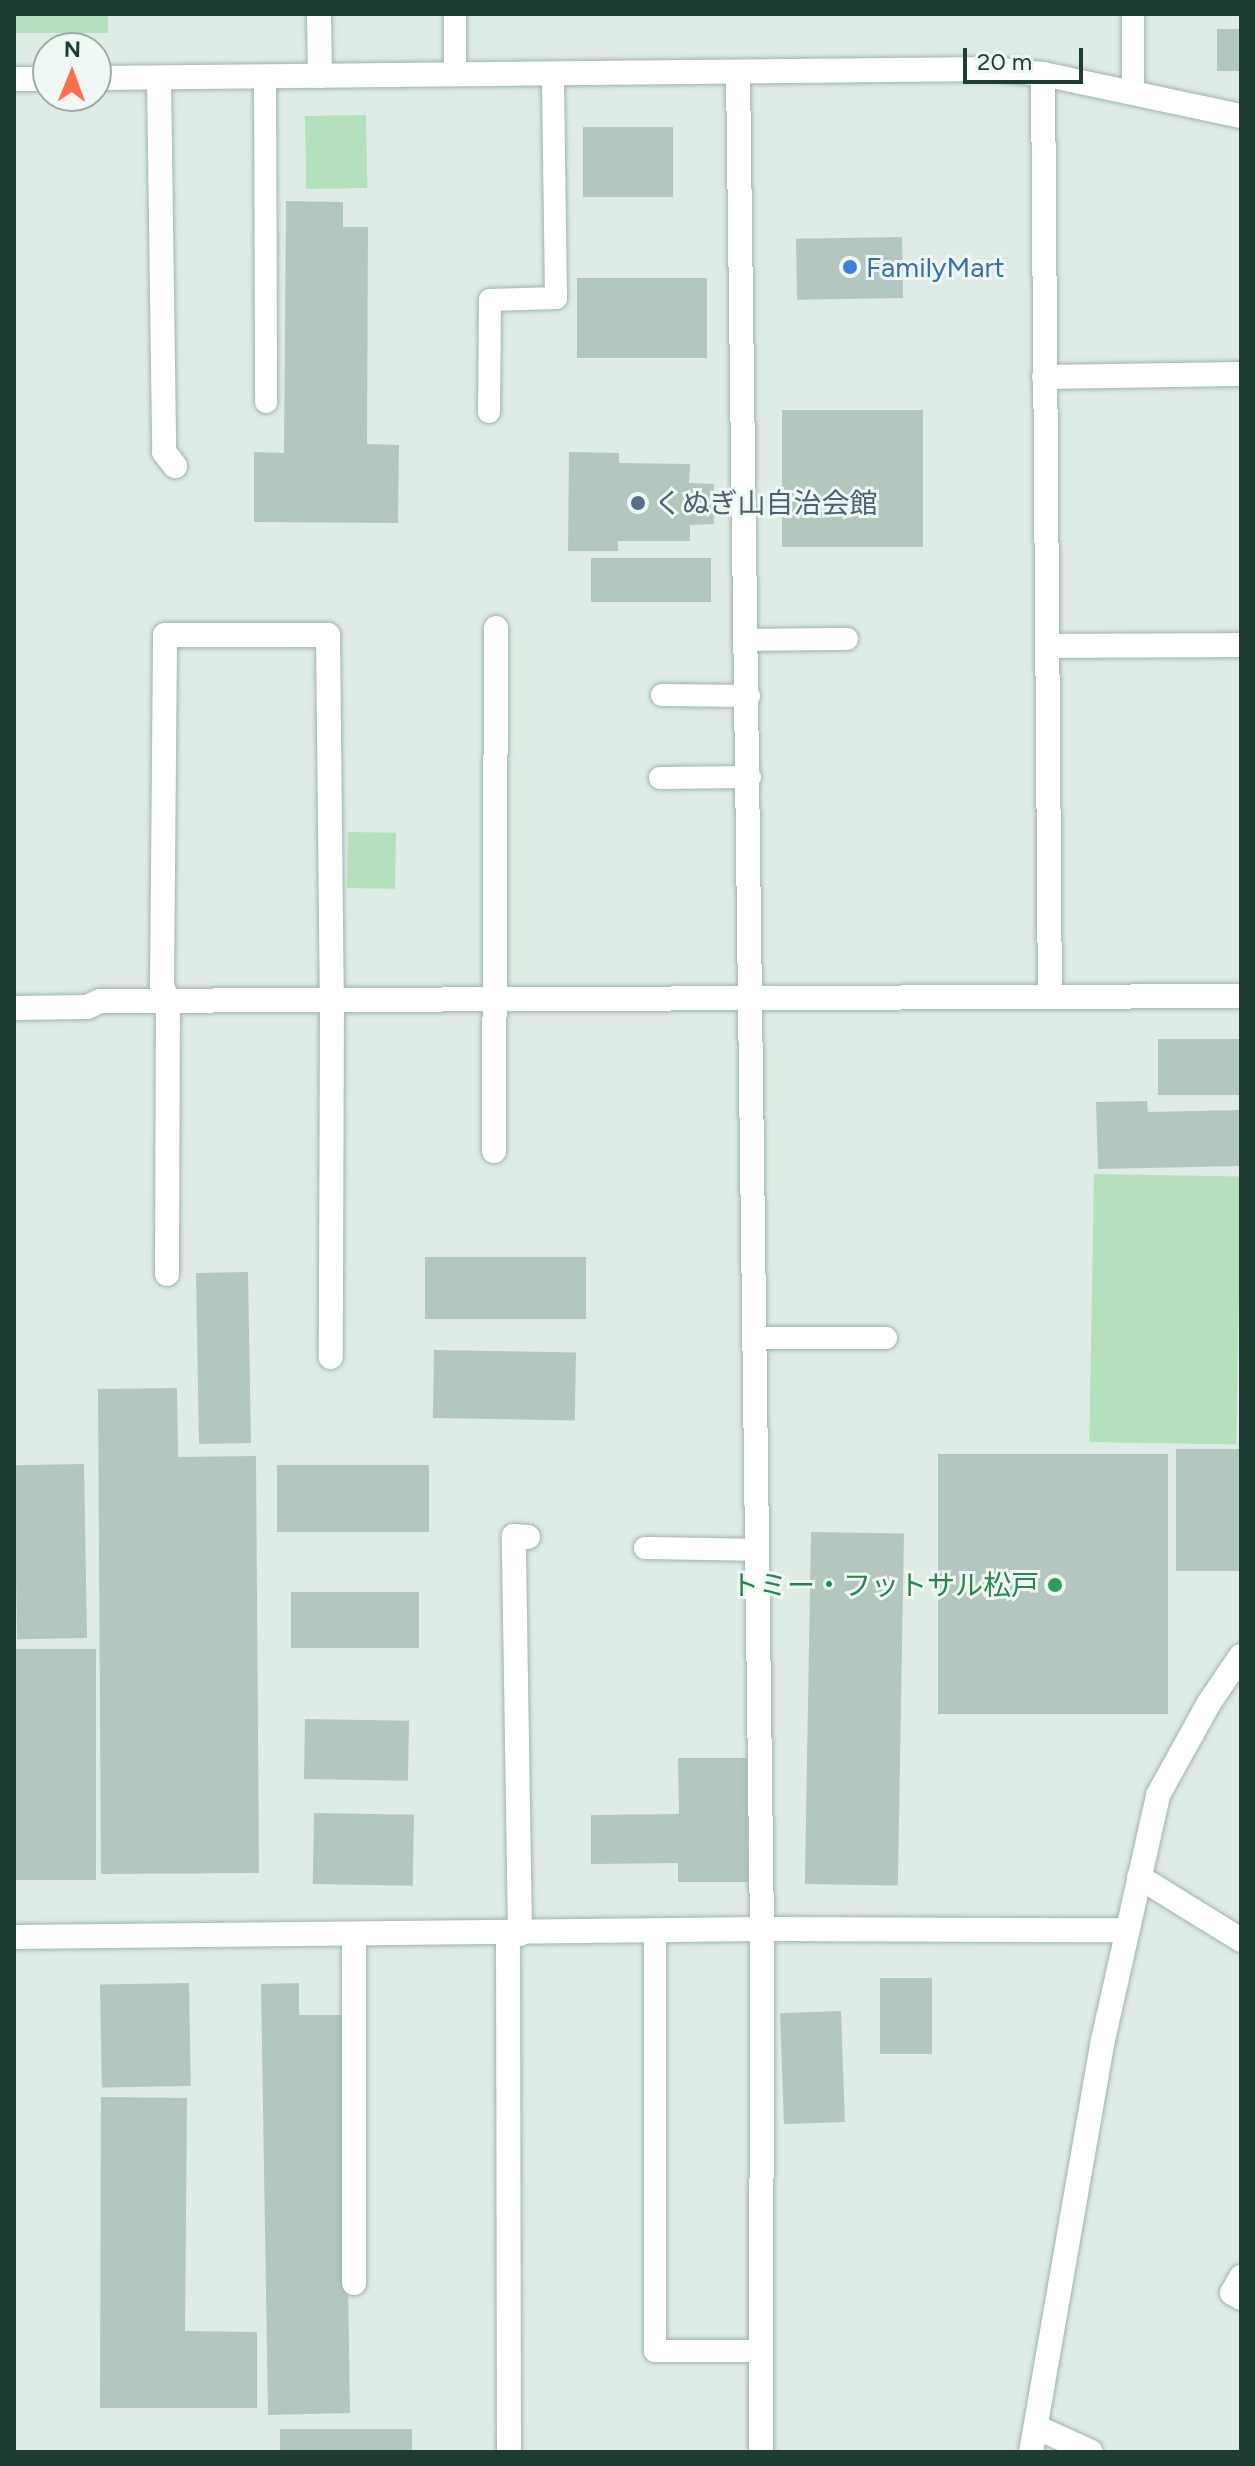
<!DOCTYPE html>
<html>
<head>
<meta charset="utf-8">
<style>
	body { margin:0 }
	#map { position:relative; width:1255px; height:2466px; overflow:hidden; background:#deece5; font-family:Figtree,"Noto Sans JP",sans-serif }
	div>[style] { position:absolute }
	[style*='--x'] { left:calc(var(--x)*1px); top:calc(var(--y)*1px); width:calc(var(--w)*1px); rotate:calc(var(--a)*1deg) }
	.green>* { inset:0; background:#b4e0be; transform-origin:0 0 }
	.building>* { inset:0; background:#b3c7be; transform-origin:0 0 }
	.roads { filter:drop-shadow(0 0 2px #a0b4ac) drop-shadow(0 0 2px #a0b4ac) }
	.service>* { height:22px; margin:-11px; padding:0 11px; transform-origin:11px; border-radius:11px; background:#fff }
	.minor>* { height:24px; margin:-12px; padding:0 12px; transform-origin:12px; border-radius:12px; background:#fff }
	.tertiary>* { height:24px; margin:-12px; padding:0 12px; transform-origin:12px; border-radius:12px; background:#fff }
	.dots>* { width:22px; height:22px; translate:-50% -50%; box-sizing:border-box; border:4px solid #eff8f3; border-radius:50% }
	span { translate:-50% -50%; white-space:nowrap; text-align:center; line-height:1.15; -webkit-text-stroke:6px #eff8f3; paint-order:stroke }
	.shop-label { font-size:28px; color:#366cbe }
	.left { translate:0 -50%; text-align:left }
	.service-label { font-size:28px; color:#4e5e75 }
	.leisure-label { font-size:28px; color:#27864d }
	.right { translate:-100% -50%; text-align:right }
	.frame { position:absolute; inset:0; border:16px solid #1d3d33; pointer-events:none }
	.north { position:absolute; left:32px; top:32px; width:80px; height:80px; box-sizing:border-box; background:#eff8f3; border:2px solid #9bada6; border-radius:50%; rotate:1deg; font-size:22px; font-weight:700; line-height:32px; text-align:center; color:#1d3d33 }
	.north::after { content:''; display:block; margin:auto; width:28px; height:36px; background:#ff6e49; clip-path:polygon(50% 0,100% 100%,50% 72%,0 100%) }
	.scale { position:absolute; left:963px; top:48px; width:120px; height:36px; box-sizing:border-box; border:4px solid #1d3d33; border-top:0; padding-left:10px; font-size:24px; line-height:28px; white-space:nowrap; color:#1d3d33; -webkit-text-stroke:6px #eff8f3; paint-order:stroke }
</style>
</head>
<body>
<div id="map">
	<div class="green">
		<i style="left:14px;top:14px;width:94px;height:19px"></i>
		<i style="left:366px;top:115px;width:73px;height:61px;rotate:89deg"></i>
		<i style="left:348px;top:832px;width:48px;height:56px;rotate:1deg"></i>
		<i style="left:1094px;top:1174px;width:147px;height:268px;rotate:1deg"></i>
	</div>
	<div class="building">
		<i style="left:1217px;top:29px;width:24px;height:42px"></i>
		<i style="left:673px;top:127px;width:70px;height:90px;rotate:90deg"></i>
		<i style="clip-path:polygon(286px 201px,343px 202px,343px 227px,368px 227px,367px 444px,399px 445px,398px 523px,254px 522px,254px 452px,284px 453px)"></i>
		<i style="left:902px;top:237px;width:61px;height:106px;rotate:89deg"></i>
		<i style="left:577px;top:278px;width:130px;height:80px"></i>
		<i style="left:782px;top:410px;width:141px;height:137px"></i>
		<i style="clip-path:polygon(569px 452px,619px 453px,619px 463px,690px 464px,689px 483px,714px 484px,714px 524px,690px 525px,690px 541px,618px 541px,618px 551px,568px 551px)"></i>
		<i style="left:591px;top:558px;width:120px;height:44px"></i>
		<i style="left:1158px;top:1039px;width:83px;height:56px"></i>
		<i style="clip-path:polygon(1147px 1101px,1148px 1112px,1241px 1110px,1241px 1166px,1098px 1169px,1096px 1102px)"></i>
		<i style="left:425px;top:1257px;width:161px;height:62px"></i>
		<i style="left:248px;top:1272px;width:171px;height:52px;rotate:89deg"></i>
		<i style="left:434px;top:1350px;width:142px;height:68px;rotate:1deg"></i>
		<i style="clip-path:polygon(177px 1388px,178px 1457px,256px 1456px,259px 1873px,101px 1874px,98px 1389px)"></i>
		<i style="left:1241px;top:1449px;width:122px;height:65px;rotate:90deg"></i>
		<i style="left:1168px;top:1454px;width:260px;height:230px;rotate:90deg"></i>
		<i style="left:84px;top:1464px;width:174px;height:70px;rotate:89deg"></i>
		<i style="left:277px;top:1465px;width:152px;height:67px"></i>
		<i style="left:811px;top:1532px;width:93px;height:352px;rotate:1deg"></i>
		<i style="left:291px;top:1592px;width:128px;height:56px"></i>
		<i style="left:96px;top:1649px;width:231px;height:82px;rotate:90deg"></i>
		<i style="left:305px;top:1719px;width:104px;height:60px;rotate:1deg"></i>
		<i style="clip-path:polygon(678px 1758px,747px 1758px,748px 1882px,678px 1882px,678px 1863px,591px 1864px,591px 1815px,679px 1814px)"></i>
		<i style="left:314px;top:1813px;width:100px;height:71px;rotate:1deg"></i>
		<i style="left:932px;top:1978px;width:76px;height:52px;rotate:90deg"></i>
		<i style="left:189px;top:1983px;width:103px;height:89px;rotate:89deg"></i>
		<i style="clip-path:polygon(299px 1983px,299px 2015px,344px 2015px,350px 2413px,268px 2415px,261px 1984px)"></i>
		<i style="left:841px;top:2011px;width:111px;height:61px;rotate:88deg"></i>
		<i style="clip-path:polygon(101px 2097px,187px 2098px,185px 2331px,257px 2332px,257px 2408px,100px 2408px)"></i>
		<i style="left:280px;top:2429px;width:132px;height:23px"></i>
	</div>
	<div class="roads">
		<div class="service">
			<i style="--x:1133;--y:14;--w:78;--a:90"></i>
			<i style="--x:455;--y:75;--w:61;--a:-90"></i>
			<i style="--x:265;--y:76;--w:326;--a:89.8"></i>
			<i style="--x:489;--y:412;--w:112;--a:-89.5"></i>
			<i style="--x:490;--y:300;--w:66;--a:-1.7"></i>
			<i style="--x:556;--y:298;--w:224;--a:-90.8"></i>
			<i style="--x:748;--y:640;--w:99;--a:-0.6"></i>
			<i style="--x:662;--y:695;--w:87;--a:0.7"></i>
			<i style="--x:660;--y:778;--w:90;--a:-0.6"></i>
			<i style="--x:753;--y:1338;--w:133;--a:0"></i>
			<i style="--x:645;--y:1548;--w:110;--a:1"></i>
			<i style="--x:655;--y:1932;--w:419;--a:90"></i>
			<i style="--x:655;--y:2351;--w:104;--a:0"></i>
		</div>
		<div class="minor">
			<i style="--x:319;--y:14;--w:62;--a:89.1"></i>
			<i style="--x:738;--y:72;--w:1857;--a:89.26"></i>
			<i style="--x:762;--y:1929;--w:523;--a:90.11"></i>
			<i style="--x:1043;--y:74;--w:922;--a:89.57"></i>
			<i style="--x:159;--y:78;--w:374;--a:89.2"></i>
			<i style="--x:164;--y:452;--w:18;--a:52"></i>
			<i style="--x:1044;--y:377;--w:197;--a:-0.9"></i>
			<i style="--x:1047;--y:646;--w:194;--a:-0.3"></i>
			<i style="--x:14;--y:1008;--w:73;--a:-0.8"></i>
			<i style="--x:87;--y:1007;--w:14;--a:-25"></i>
			<i style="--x:100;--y:1001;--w:1141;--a:-0.25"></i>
			<i style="--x:494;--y:1151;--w:523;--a:-89.78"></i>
			<i style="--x:167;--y:1274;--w:273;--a:-89.8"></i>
			<i style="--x:168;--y:1001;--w:17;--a:-111"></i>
			<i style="--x:162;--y:985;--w:350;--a:-89.5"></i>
			<i style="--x:165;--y:635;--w:163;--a:0"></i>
			<i style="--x:328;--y:635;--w:365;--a:89.4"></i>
			<i style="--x:332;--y:1000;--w:357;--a:90.2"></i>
			<i style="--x:1139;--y:1877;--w:120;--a:31.7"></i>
			<i style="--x:508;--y:1933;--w:519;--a:89.89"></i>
			<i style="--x:520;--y:1934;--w:398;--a:-90.9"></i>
			<i style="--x:514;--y:1536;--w:14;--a:4"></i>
			<i style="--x:1241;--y:2277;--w:18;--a:119"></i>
			<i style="--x:1232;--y:2293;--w:10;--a:29"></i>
			<i style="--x:354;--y:2283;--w:348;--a:-90"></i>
			<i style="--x:1036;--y:2427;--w:60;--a:24.4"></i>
			<i style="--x:1031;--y:2452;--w:418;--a:-80.1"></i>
			<i style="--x:1103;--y:2040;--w:251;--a:-77.3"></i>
			<i style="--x:1158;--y:1795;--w:105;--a:-61"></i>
			<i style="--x:1209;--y:1703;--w:57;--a:-55.8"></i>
		</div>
		<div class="tertiary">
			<i style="--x:96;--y:78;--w:895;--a:-0.58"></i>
			<i style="--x:991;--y:69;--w:52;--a:5.5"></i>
			<i style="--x:1043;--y:74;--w:202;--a:12"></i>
			<i style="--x:14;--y:79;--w:34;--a:0"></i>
			<i style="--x:14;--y:1937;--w:748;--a:-0.61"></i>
			<i style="--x:762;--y:1929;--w:364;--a:0.2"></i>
		</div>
	</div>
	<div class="dots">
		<i style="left:850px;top:267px;background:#3f7fe0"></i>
		<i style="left:638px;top:503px;background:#5c6f8a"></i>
		<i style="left:1055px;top:1585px;background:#2e9e5b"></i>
	</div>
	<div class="shop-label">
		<span class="left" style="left:866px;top:267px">FamilyMart</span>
	</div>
	<div class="service-label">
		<span class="left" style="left:654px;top:503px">くぬぎ山自治会館</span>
	</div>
	<div class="leisure-label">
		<span class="right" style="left:1039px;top:1585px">トミー・フットサル松戸</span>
	</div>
	<div class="frame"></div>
	<div class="north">N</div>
	<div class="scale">20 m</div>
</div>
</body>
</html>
